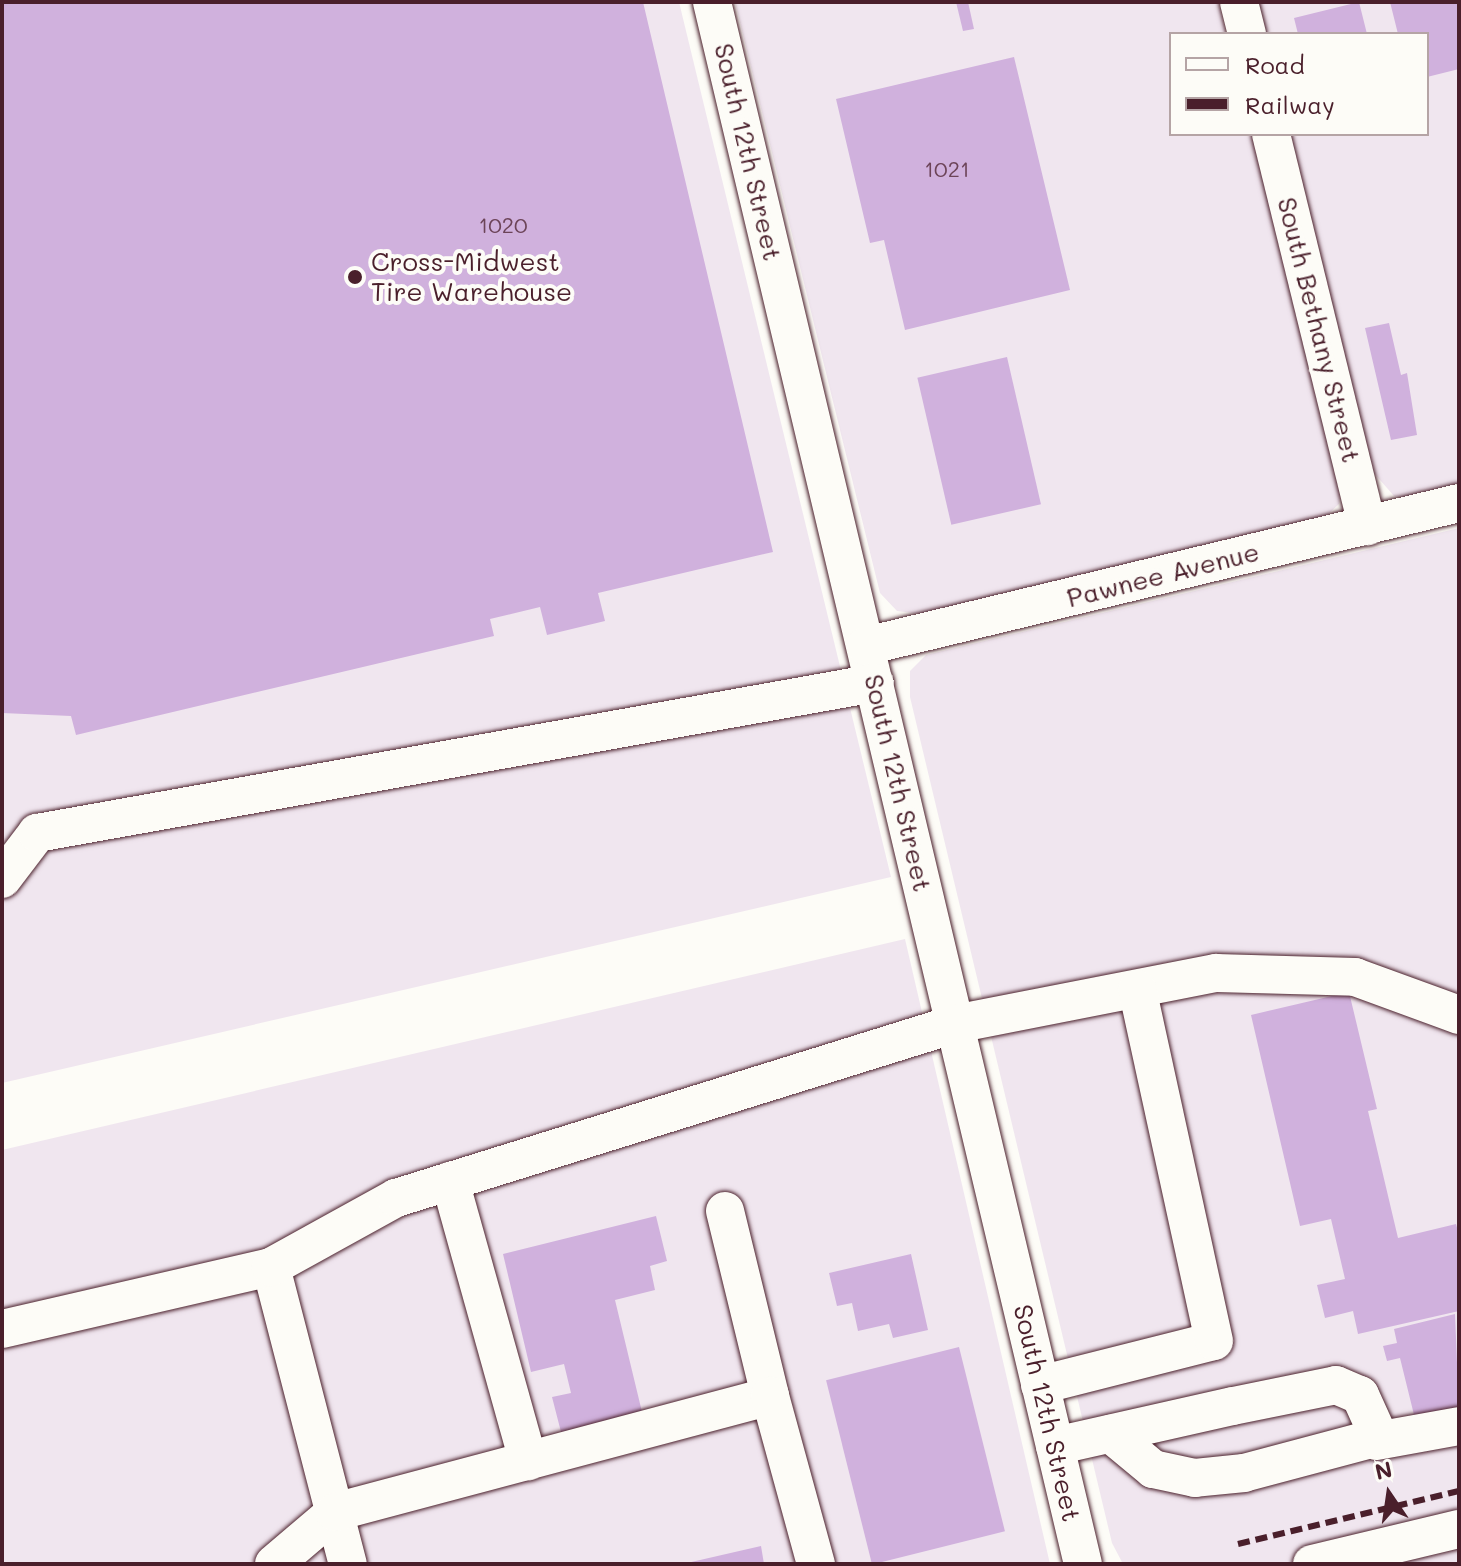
<!DOCTYPE html>
<html>
<head>
<meta charset="utf-8">
<style>
	body { margin:0 }
	#map { position:relative; width:1461px; height:1566px; overflow:hidden; background:#fdfcf7; font-family:Mali,sans-serif }
	div>[style] { position:absolute }
	[style*='--x'] { left:calc(var(--x)*1px); top:calc(var(--y)*1px); width:calc(var(--w)*1px); rotate:calc(var(--a)*1deg) }
	.built>* { inset:0; background:#f0e6ef }
	.building>* { inset:0; background:#d0b1dd; transform-origin:0 0 }
	.roads { filter:drop-shadow(0 0 2px #4a1f2b) drop-shadow(0 0 2px #4a1f2b) }
	.minor>* { height:38px; margin:-19px; padding:0 19px; transform-origin:19px; border-radius:19px; background:#fdfcf7 }
	.rail>* { height:6px; margin-top:-3px; transform-origin:0; background:repeating-linear-gradient(90deg,#4a1f2b 0 12px,transparent 0 18px) }
	.dots>* { width:22px; height:22px; translate:-50% -50%; box-sizing:border-box; border:4px solid #fdfcf7; border-radius:50% }
	span { translate:-50% -50%; white-space:nowrap; text-align:center; line-height:1.15; -webkit-text-stroke:8px #fdfcf7; paint-order:stroke }
	.number-label { font-size:22px; color:#6c4458 }
	.number-label span { -webkit-text-stroke-width:0 }
	.street-label { font-size:26px; color:#4a1f2b }
	.poi-label { font-size:26px; color:#4a1f2b }
	.left { translate:0 -50%; text-align:left }
	.frame { position:absolute; inset:0; border:4px solid #4a1f2b; pointer-events:none }
	.legend { position:absolute; left:1169px; top:32px; width:260px; height:104px; box-sizing:border-box; background:#fdfcf7; border:2px solid #b5a4a5; margin:0; padding:10px 14px; list-style:none; font-size:24px; color:#4a1f2b }
	.legend li { display:flex; align-items:center; gap:16px; height:40px }
	.legend b { width:40px; border:2px solid #b5a4a5 }
	.north { position:absolute; left:1349px; top:1454px; width:80px; height:80px; -webkit-text-stroke:6px #fdfcf7; paint-order:stroke; rotate:347deg; font-size:22px; font-weight:700; line-height:32px; text-align:center; color:#4a1f2b }
	.north::after { content:''; display:block; margin:auto; width:28px; height:36px; background:#4a1f2b; clip-path:polygon(50% 0,100% 100%,50% 72%,0 100%) }
</style>
</head>
<body>
<div id="map">
	<div class="built">
		<i style="clip-path:polygon(2px 2px,679px 2px,891px 877px,2px 1083px)"></i>
		<i style="clip-path:polygon(735px 2px,1218px 2px,1226px 34px,1171px 34px,1171px 134px,1251px 134px,1341px 484px,1339px 504px,1323px 519px,922px 614px,897px 611px,880px 593px)"></i>
		<i style="clip-path:polygon(1255px 2px,1459px 2px,1459px 487px,1414px 498px,1394px 496px,1373px 472px,1287px 134px,1427px 134px,1427px 34px,1263px 34px)"></i>
		<i style="clip-path:polygon(1459px 528px,1459px 1564px,1123px 1564px,1112px 1543px,910px 697px,910px 671px,926px 655px)"></i>
		<i style="clip-path:polygon(905px 939px,1050px 1564px,2px 1564px,2px 1150px)"></i>
	</div>
	<div class="building">
		<i style="clip-path:polygon(2px 2px,643px 2px,773px 552px,598px 593px,605px 621px,547px 635px,540px 607px,490px 619px,494px 636px,76px 735px,71px 716px,2px 713px)"></i>
		<i style="clip-path:polygon(956px 2px,968px 2px,974px 29px,963px 31px)"></i>
		<i style="clip-path:polygon(1359px 2px,1367px 34px,1298px 34px,1294px 18px)"></i>
		<i style="clip-path:polygon(1390px 2px,1459px 2px,1459px 69px,1427px 77px,1427px 34px,1398px 34px)"></i>
		<i style="clip-path:polygon(1014px 57px,1070px 290px,905px 330px,884px 240px,870px 243px,836px 99px)"></i>
		<i style="clip-path:polygon(1389px 323px,1401px 375px,1407px 373px,1417px 435px,1391px 440px,1365px 328px)"></i>
		<i style="left:1007px;top:357px;width:151px;height:92px;rotate:77deg"></i>
		<i style="clip-path:polygon(1349px 992px,1377px 1109px,1368px 1111px,1398px 1238px,1456px 1224px,1459px 1235px,1459px 1311px,1358px 1334px,1353px 1311px,1325px 1318px,1317px 1285px,1345px 1279px,1331px 1219px,1300px 1226px,1251px 1015px)"></i>
		<i style="clip-path:polygon(656px 1216px,667px 1261px,650px 1266px,655px 1290px,615px 1300px,642px 1412px,561px 1432px,552px 1397px,571px 1393px,564px 1364px,531px 1372px,503px 1254px)"></i>
		<i style="clip-path:polygon(911px 1254px,928px 1330px,893px 1338px,889px 1324px,858px 1331px,852px 1303px,837px 1306px,829px 1273px)"></i>
		<i style="clip-path:polygon(1455px 1314px,1459px 1412px,1416px 1423px,1400px 1358px,1387px 1361px,1383px 1346px,1397px 1343px,1394px 1329px)"></i>
		<i style="left:959px;top:1347px;width:190px;height:137px;rotate:76deg"></i>
		<i style="clip-path:polygon(761px 1546px,764px 1564px,687px 1564px,687px 1563px)"></i>
	</div>
	<div class="roads">
		<div class="minor">
			<i style="--x:712;--y:2;--w:1605;--a:76.64"></i>
			<i style="--x:1239;--y:2;--w:33;--a:76"></i>
			<i style="--x:1271;--y:134;--w:404;--a:76.2"></i>
			<i style="--x:866;--y:646;--w:610;--a:-13.56"></i>
			<i style="--x:2;--y:879;--w:58;--a:-52.7"></i>
			<i style="--x:37;--y:833;--w:851;--a:-10.15"></i>
			<i style="--x:450;--y:1181;--w:291;--a:74.4"></i>
			<i style="--x:725;--y:1211;--w:190;--a:76.3"></i>
			<i style="--x:271;--y:1267;--w:307;--a:75.5"></i>
			<i style="--x:2;--y:1329;--w:276;--a:-13"></i>
			<i style="--x:271;--y:1267;--w:143;--a:-28.9"></i>
			<i style="--x:396;--y:1198;--w:585;--a:-17.29"></i>
			<i style="--x:955;--y:1024;--w:266;--a:-11.1"></i>
			<i style="--x:1216;--y:973;--w:139;--a:1.6"></i>
			<i style="--x:1355;--y:977;--w:111;--a:20.1"></i>
			<i style="--x:1040;--y:1385;--w:179;--a:-14.2"></i>
			<i style="--x:1214;--y:1341;--w:360;--a:-102.3"></i>
			<i style="--x:1376;--y:1441;--w:84;--a:-10.2"></i>
			<i style="--x:1055;--y:1446;--w:182;--a:-12.7"></i>
			<i style="--x:1233;--y:1406;--w:105;--a:-11.5"></i>
			<i style="--x:1336;--y:1385;--w:26;--a:23"></i>
			<i style="--x:1360;--y:1395;--w:46;--a:65.7"></i>
			<i style="--x:1379;--y:1437;--w:140;--a:165.1"></i>
			<i style="--x:1244;--y:1473;--w:49;--a:174.2"></i>
			<i style="--x:1195;--y:1478;--w:43;--a:-167.9"></i>
			<i style="--x:1153;--y:1469;--w:55;--a:-140.2"></i>
			<i style="--x:274;--y:1564;--w:80;--a:-40.4"></i>
			<i style="--x:335;--y:1512;--w:450;--a:-14.9"></i>
			<i style="--x:770;--y:1396;--w:174;--a:74.7"></i>
			<i style="--x:1312;--y:1564;--w:151;--a:-13.4"></i>
		</div>
	</div>
	<div class="rail">
		<i style="--x:1238;--y:1544;--w:227;--a:-13.5"></i>
	</div>
	<div class="dots">
		<i style="left:355px;top:277px;background:#4a1f2b"></i>
	</div>
	<div class="number-label">
		<span style="left:947px;top:169px">1021</span>
		<span style="left:503px;top:225px">1020</span>
	</div>
	<div class="street-label">
		<span style="left:748px;top:152px;rotate:77deg">South 12th Street</span>
		<span style="left:1319px;top:330px;rotate:76deg">South Bethany Street</span>
		<span style="left:1163px;top:575px;rotate:-14deg">Pawnee Avenue</span>
		<span style="left:898px;top:783px;rotate:77deg">South 12th Street</span>
		<span style="left:1047px;top:1413px;rotate:77deg">South 12th Street</span>
	</div>
	<div class="poi-label">
		<span class="left" style="left:371px;top:277px">Cross-Midwest<br>Tire Warehouse</span>
	</div>
	<div class="frame"></div>
	<ul class="legend">
	<li><b style="height:10px;background:#fdfcf7"></b>Road</li>
	<li><b style="height:10px;background:#4a1f2b"></b>Railway</li>
	</ul>
	<div class="north">N</div>
</div>
</body>
</html>
